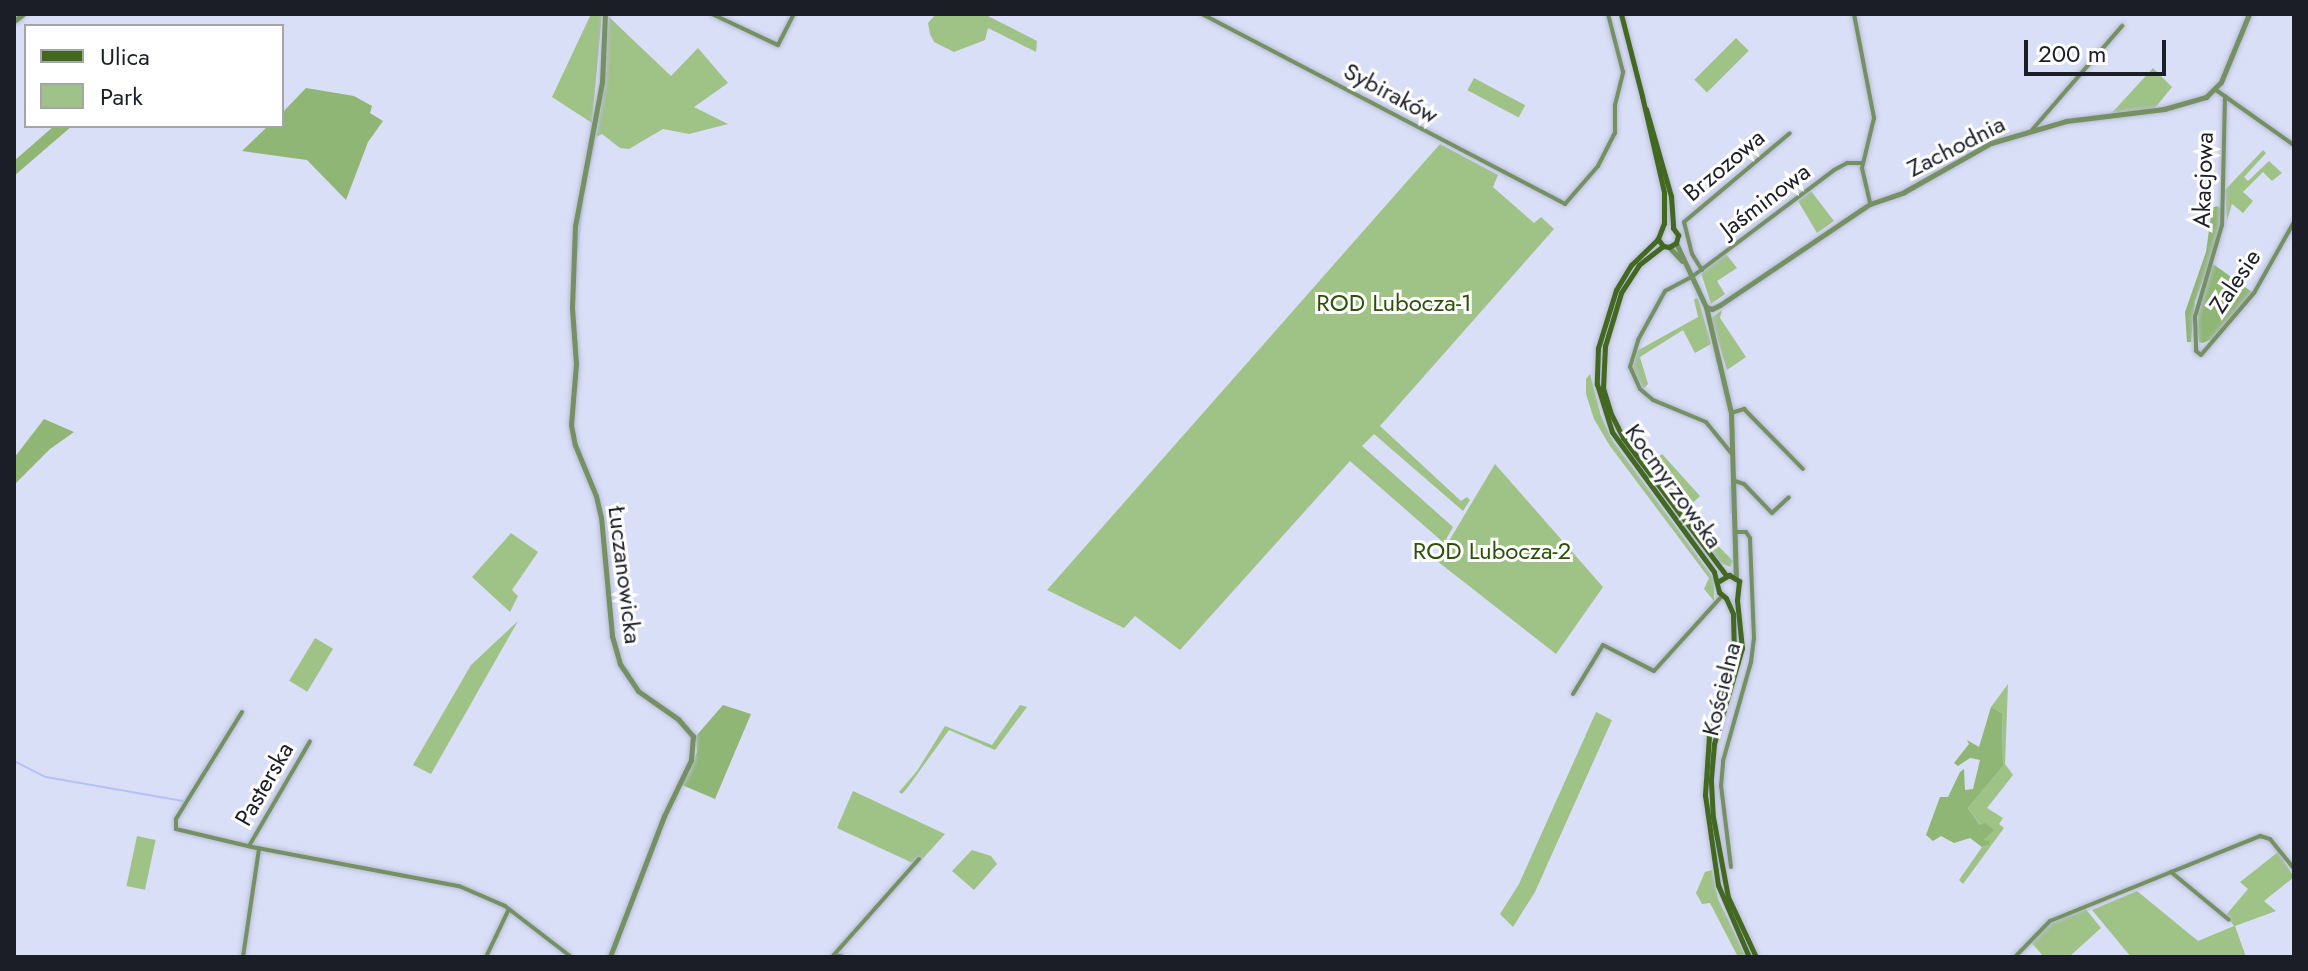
<!DOCTYPE html>
<html>
<head>
<meta charset="utf-8">
<style>
	body { margin:0 }
	#map { position:relative; width:2308px; height:971px; overflow:hidden; background:#d9dff7; font-family:Jost,sans-serif }
	div>[style] { position:absolute }
	[style*='--x'] { left:calc(var(--x)*1px); top:calc(var(--y)*1px); width:calc(var(--w)*1px); rotate:calc(var(--a)*1deg) }
	.green>* { inset:0; background:#9fc287; transform-origin:0 0 }
	.forest>* { inset:0; background:#8fb674 }
	.stream>* { height:2px; margin:-1px; padding:0 1px; transform-origin:1px; border-radius:1px; background:#b5c1f9 }
	.roads { filter:drop-shadow(0 0 2px #b7bcd2) drop-shadow(0 0 2px #b7bcd2) }
	.minor>* { height:4px; margin:-2px; padding:0 2px; transform-origin:2px; border-radius:2px; background:#759063 }
	.tertiary>* { height:5px; margin:-2.5px; padding:0 2.5px; transform-origin:2.5px; border-radius:2.5px; background:#759063 }
	.secondary>* { height:5px; margin:-2.5px; padding:0 2.5px; transform-origin:2.5px; border-radius:2.5px; background:#426821 }
	span { translate:-50% -50%; white-space:nowrap; text-align:center; line-height:1.15; -webkit-text-stroke:6px #fff; paint-order:stroke }
	.street-label { font-size:24px; color:#1c1e27 }
	.park-label { font-size:24px; color:#2e510a }
	.frame { position:absolute; inset:0; border:16px solid #1c1e27; pointer-events:none }
	.legend { position:absolute; left:24px; top:24px; width:260px; height:104px; box-sizing:border-box; background:#fff; border:2px solid #a4a5a9; margin:0; padding:10px 14px; list-style:none; font-size:24px; color:#1c1e27 }
	.legend li { display:flex; align-items:center; gap:16px; height:40px }
	.legend b { width:40px; border:2px solid #a4a5a9 }
	.scale { position:absolute; left:2024px; top:40px; width:142px; height:36px; box-sizing:border-box; border:4px solid #1c1e27; border-top:0; padding-left:10px; font-size:24px; line-height:28px; white-space:nowrap; color:#1c1e27; -webkit-text-stroke:6px #fff; paint-order:stroke }
</style>
</head>
<body>
<div id="map">
	<div class="green">
		<i style="clip-path:polygon(591px 14px,602px 14px,592px 123px,552px 97px)"></i>
		<i style="clip-path:polygon(936px 14px,984px 14px,1037px 41px,1036px 52px,988px 28px,985px 40px,954px 52px,934px 42px,930px 34px,928px 23px)"></i>
		<i style="clip-path:polygon(609px 17px,671px 76px,698px 48px,728px 83px,694px 107px,728px 124px,689px 134px,663px 129px,629px 149px,620px 148px,602px 134px,596px 137px)"></i>
		<i style="left:1736px;top:38px;width:18px;height:59px;rotate:45deg"></i>
		<i style="clip-path:polygon(2153px 68px,2172px 87px,2155px 108px,2110px 115px)"></i>
		<i style="left:1474px;top:78px;width:58px;height:14px;rotate:28deg"></i>
		<i style="clip-path:polygon(1440px 144px,1498px 175px,1493px 187px,1534px 223px,1541px 217px,1554px 229px,1380px 426px,1461px 501px,1467px 497px,1470px 500px,1463px 511px,1374px 434px,1362px 446px,1453px 527px,1444px 543px,1350px 461px,1180px 650px,1135px 616px,1124px 628px,1047px 590px)"></i>
		<i style="clip-path:polygon(2263px 150px,2266px 153px,2244px 177px,2248px 181px,2269px 161px,2282px 173px,2272px 181px,2263px 172px,2243px 192px,2253px 201px,2243px 213px,2232px 204px,2227px 221px,2225px 190px)"></i>
		<i style="clip-path:polygon(1811px 191px,1834px 221px,1817px 233px,1798px 201px)"></i>
		<i style="clip-path:polygon(1726px 254px,1737px 268px,1717px 281px,1725px 294px,1711px 304px,1701px 273px)"></i>
		<i style="clip-path:polygon(1698px 298px,1711px 344px,1695px 353px,1683px 330px,1640px 357px,1648px 384px,1643px 389px,1633px 368px,1637px 351px,1698px 317px,1694px 299px)"></i>
		<i style="clip-path:polygon(1722px 310px,1720px 318px,1746px 357px,1727px 370px,1711px 318px)"></i>
		<i style="clip-path:polygon(1590px 374px,1601px 416px,1612px 440px,1714px 579px,1714px 601px,1704px 589px,1709px 578px,1610px 446px,1594px 419px,1586px 394px,1586px 379px)"></i>
		<i style="clip-path:polygon(1662px 454px,1700px 496px,1684px 511px,1733px 561px,1730px 567px,1719px 562px,1649px 464px)"></i>
		<i style="clip-path:polygon(1495px 464px,1603px 587px,1556px 654px,1437px 561px)"></i>
		<i style="clip-path:polygon(511px 533px,538px 552px,512px 590px,518px 596px,510px 612px,472px 577px)"></i>
		<i style="clip-path:polygon(518px 621px,431px 774px,413px 765px,471px 665px)"></i>
		<i style="left:315px;top:638px;width:21px;height:50px;rotate:31deg"></i>
		<i style="clip-path:polygon(2008px 684px,2005px 764px,2013px 775px,1987px 808px,2003px 818px,1999px 824px,2004px 828px,1963px 884px,1959px 880px,1982px 847px,1989px 845px,1982px 841px,1987px 834px,1968px 808px,2003px 766px,2002px 713px,1991px 707px)"></i>
		<i style="clip-path:polygon(1020px 705px,1027px 707px,995px 750px,949px 730px,908px 787px,902px 794px,899px 792px,917px 771px,945px 726px,992px 745px)"></i>
		<i style="clip-path:polygon(1596px 712px,1612px 720px,1535px 892px,1513px 927px,1500px 914px,1519px 884px)"></i>
		<i style="clip-path:polygon(853px 791px,945px 834px,917px 865px,837px 828px)"></i>
		<i style="left:137px;top:836px;width:19px;height:51px;rotate:12deg"></i>
		<i style="clip-path:polygon(972px 850px,991px 856px,997px 864px,974px 890px,952px 871px)"></i>
		<i style="clip-path:polygon(2278px 852px,2294px 877px,2264px 901px,2276px 911px,2235px 926px,2246px 957px,2131px 957px,2092px 910px,2137px 891px,2198px 941px,2234px 926px,2226px 915px,2248px 889px,2240px 882px)"></i>
		<i style="clip-path:polygon(1712px 870px,1718px 899px,1746px 957px,1738px 957px,1710px 903px,1702px 904px,1696px 893px,1705px 872px)"></i>
		<i style="clip-path:polygon(2085px 908px,2101px 928px,2069px 957px,2044px 957px,2031px 942px,2042px 927px)"></i>
	</div>
	<div class="forest">
		<i style="clip-path:polygon(306px 88px,354px 96px,372px 106px,370px 113px,383px 121px,368px 142px,346px 200px,307px 160px,242px 151px,268px 126px,282px 126px,282px 113px)"></i>
		<i style="clip-path:polygon(54px 126px,72px 126px,14px 176px,14px 161px)"></i>
		<i style="clip-path:polygon(2217px 206px,2222px 209px,2220px 224px,2213px 254px,2195px 301px,2191px 342px,2187px 342px,2185px 312px,2206px 252px,2212px 208px)"></i>
		<i style="clip-path:polygon(2213px 264px,2252px 292px,2217px 337px,2203px 343px,2199px 342px,2197px 327px,2199px 300px)"></i>
		<i style="clip-path:polygon(44px 419px,74px 432px,50px 449px,14px 485px,14px 458px)"></i>
		<i style="clip-path:polygon(723px 705px,751px 714px,715px 799px,682px 785px,697px 752px,696px 736px)"></i>
		<i style="clip-path:polygon(1991px 707px,2002px 713px,2003px 766px,1968px 808px,1980px 825px,1985px 823px,1994px 830px,1983px 840px,1990px 841px,1989px 845px,1982px 847px,1970px 838px,1954px 843px,1941px 836px,1933px 841px,1926px 835px,1940px 797px,1948px 797px,1960px 772px,1964px 769px,1965px 790px,1973px 789px,1980px 760px,1970px 758px,1958px 766px,1954px 763px,1969px 744px,1967px 740px,1979px 747px)"></i>
	</div>
	<div class="stream">
		<i style="--x:598;--y:120;--w:19;--a:-81"></i>
		<i style="--x:584;--y:192;--w:70;--a:-78.5"></i>
		<i style="--x:577;--y:252;--w:53;--a:-83.5"></i>
		<i style="--x:1730;--y:486;--w:27;--a:88"></i>
		<i style="--x:14;--y:761;--w:36;--a:27"></i>
		<i style="--x:46;--y:777;--w:139;--a:9.9"></i>
	</div>
	<div class="roads">
		<div class="minor">
			<i style="--x:712;--y:14;--w:73;--a:25.2"></i>
			<i style="--x:778;--y:45;--w:35;--a:-63"></i>
			<i style="--x:1202;--y:14;--w:410;--a:27.6"></i>
			<i style="--x:1565;--y:204;--w:50;--a:-49"></i>
			<i style="--x:1598;--y:166;--w:37;--a:-63"></i>
			<i style="--x:1615;--y:133;--w:28;--a:-90"></i>
			<i style="--x:1615;--y:105;--w:34;--a:-76"></i>
			<i style="--x:1623;--y:72;--w:60;--a:-104.5"></i>
			<i style="--x:1854;--y:14;--w:106;--a:79.1"></i>
			<i style="--x:1874;--y:118;--w:51;--a:103.5"></i>
			<i style="--x:1862;--y:168;--w:37;--a:77"></i>
			<i style="--x:2216;--y:90;--w:95;--a:35.2"></i>
			<i style="--x:2225;--y:96;--w:129;--a:91.3"></i>
			<i style="--x:2222;--y:225;--w:96;--a:106.4"></i>
			<i style="--x:2195;--y:317;--w:34;--a:88"></i>
			<i style="--x:2196;--y:351;--w:6;--a:39"></i>
			<i style="--x:2201;--y:355;--w:82;--a:-49.5"></i>
			<i style="--x:2254;--y:293;--w:81;--a:-60.6"></i>
			<i style="--x:2032;--y:130;--w:138;--a:-49.1"></i>
			<i style="--x:1702;--y:270;--w:19;--a:-122"></i>
			<i style="--x:1692;--y:254;--w:33;--a:-104"></i>
			<i style="--x:1684;--y:222;--w:138;--a:-40"></i>
			<i style="--x:1731;--y:413;--w:14;--a:-17"></i>
			<i style="--x:1744;--y:409;--w:84;--a:45.5"></i>
			<i style="--x:1732;--y:454;--w:41;--a:-129.1"></i>
			<i style="--x:1706;--y:422;--w:57;--a:-157.5"></i>
			<i style="--x:1653;--y:400;--w:17;--a:-140"></i>
			<i style="--x:1640;--y:389;--w:24;--a:-114"></i>
			<i style="--x:1630;--y:367;--w:28;--a:-73"></i>
			<i style="--x:1638;--y:340;--w:56;--a:-61.1"></i>
			<i style="--x:1665;--y:291;--w:32;--a:-28"></i>
			<i style="--x:1693;--y:276;--w:176;--a:-36.9"></i>
			<i style="--x:1834;--y:170;--w:15;--a:-28"></i>
			<i style="--x:1847;--y:163;--w:16;--a:0"></i>
			<i style="--x:1735;--y:481;--w:9;--a:18"></i>
			<i style="--x:1744;--y:484;--w:40;--a:46"></i>
			<i style="--x:1772;--y:513;--w:23;--a:-43"></i>
			<i style="--x:1573;--y:694;--w:57;--a:-58.5"></i>
			<i style="--x:1603;--y:645;--w:57;--a:27"></i>
			<i style="--x:1654;--y:671;--w:101;--a:-47.8"></i>
			<i style="--x:242;--y:712;--w:126;--a:121.7"></i>
			<i style="--x:176;--y:819;--w:10;--a:90"></i>
			<i style="--x:176;--y:829;--w:78;--a:13.3"></i>
			<i style="--x:252;--y:847;--w:211;--a:10.7"></i>
			<i style="--x:459;--y:886;--w:50;--a:23.5"></i>
			<i style="--x:505;--y:906;--w:82;--a:37.6"></i>
			<i style="--x:249;--y:846;--w:121;--a:-59.8"></i>
			<i style="--x:1731;--y:867;--w:82;--a:-97"></i>
			<i style="--x:1721;--y:786;--w:25;--a:-85"></i>
			<i style="--x:1723;--y:761;--w:103;--a:-74.2"></i>
			<i style="--x:1751;--y:662;--w:23;--a:-83"></i>
			<i style="--x:1754;--y:639;--w:101;--a:-92.3"></i>
			<i style="--x:1750;--y:538;--w:7;--a:-124"></i>
			<i style="--x:1746;--y:532;--w:10;--a:180"></i>
			<i style="--x:2171;--y:872;--w:75;--a:39.6"></i>
			<i style="--x:834;--y:955;--w:10;--a:11"></i>
			<i style="--x:243;--y:957;--w:110;--a:-81.6"></i>
			<i style="--x:486;--y:957;--w:53;--a:-64.4"></i>
			<i style="--x:832;--y:957;--w:131;--a:-48.4"></i>
			<i style="--x:2015;--y:957;--w:50;--a:-45.8"></i>
			<i style="--x:2050;--y:921;--w:227;--a:-22"></i>
			<i style="--x:2260;--y:836;--w:10;--a:17"></i>
			<i style="--x:2270;--y:839;--w:38;--a:51"></i>
		</div>
		<div class="tertiary">
			<i style="--x:605;--y:14;--w:68;--a:92.5"></i>
			<i style="--x:602;--y:82;--w:147;--a:100.6"></i>
			<i style="--x:575;--y:226;--w:82;--a:92.1"></i>
			<i style="--x:572;--y:308;--w:56;--a:85.9"></i>
			<i style="--x:576;--y:364;--w:61;--a:94.7"></i>
			<i style="--x:571;--y:425;--w:20;--a:79"></i>
			<i style="--x:575;--y:445;--w:55;--a:67.6"></i>
			<i style="--x:596;--y:496;--w:22;--a:77"></i>
			<i style="--x:601;--y:517;--w:120;--a:84.7"></i>
			<i style="--x:612;--y:636;--w:29;--a:74"></i>
			<i style="--x:620;--y:664;--w:32;--a:56"></i>
			<i style="--x:638;--y:691;--w:49;--a:35"></i>
			<i style="--x:678;--y:719;--w:23;--a:49"></i>
			<i style="--x:693;--y:736;--w:24;--a:95"></i>
			<i style="--x:691;--y:760;--w:62;--a:115.7"></i>
			<i style="--x:664;--y:816;--w:151;--a:111"></i>
			<i style="--x:14;--y:21;--w:11;--a:-38"></i>
			<i style="--x:1676;--y:243;--w:71;--a:64.9"></i>
			<i style="--x:1706;--y:307;--w:109;--a:76.7"></i>
			<i style="--x:1731;--y:413;--w:164;--a:88.3"></i>
			<i style="--x:1669;--y:247;--w:19;--a:47"></i>
			<i style="--x:1706;--y:307;--w:6;--a:18"></i>
			<i style="--x:1712;--y:309;--w:9;--a:-27"></i>
			<i style="--x:1720;--y:305;--w:181;--a:-34"></i>
			<i style="--x:1870;--y:204;--w:36;--a:-19"></i>
			<i style="--x:1904;--y:192;--w:100;--a:-29.4"></i>
			<i style="--x:1991;--y:143;--w:78;--a:-16.3"></i>
			<i style="--x:2066;--y:121;--w:99;--a:-7"></i>
			<i style="--x:2164;--y:109;--w:44;--a:-15.9"></i>
			<i style="--x:2206;--y:97;--w:21;--a:-45"></i>
			<i style="--x:2221;--y:82;--w:74;--a:-67.6"></i>
		</div>
		<div class="secondary">
			<i style="--x:1621;--y:14;--w:85;--a:75.6"></i>
			<i style="--x:1642;--y:96;--w:98;--a:77.1"></i>
			<i style="--x:1664;--y:192;--w:31;--a:90"></i>
			<i style="--x:1664;--y:223;--w:17;--a:111"></i>
			<i style="--x:1658;--y:239;--w:37;--a:136"></i>
			<i style="--x:1631;--y:265;--w:29;--a:121"></i>
			<i style="--x:1616;--y:290;--w:61;--a:107.2"></i>
			<i style="--x:1598;--y:348;--w:36;--a:92"></i>
			<i style="--x:1597;--y:384;--w:50;--a:72.6"></i>
			<i style="--x:1612;--y:432;--w:173;--a:53.9"></i>
			<i style="--x:1714;--y:572;--w:21;--a:76"></i>
			<i style="--x:1719;--y:592;--w:9;--a:41"></i>
			<i style="--x:1726;--y:598;--w:17;--a:66"></i>
			<i style="--x:1733;--y:614;--w:40;--a:88.6"></i>
			<i style="--x:1734;--y:654;--w:86;--a:107"></i>
			<i style="--x:1709;--y:736;--w:59;--a:93.9"></i>
			<i style="--x:1705;--y:795;--w:91;--a:81.8"></i>
			<i style="--x:1718;--y:885;--w:78;--a:66.7"></i>
			<i style="--x:1646;--y:109;--w:91;--a:74"></i>
			<i style="--x:1671;--y:196;--w:32;--a:86"></i>
			<i style="--x:1673;--y:228;--w:9;--a:54"></i>
			<i style="--x:1678;--y:235;--w:8;--a:104"></i>
			<i style="--x:1676;--y:243;--w:8;--a:150"></i>
			<i style="--x:1669;--y:247;--w:6;--a:-171"></i>
			<i style="--x:1663;--y:246;--w:9;--a:-126"></i>
			<i style="--x:1663;--y:246;--w:31;--a:142"></i>
			<i style="--x:1639;--y:265;--w:33;--a:123"></i>
			<i style="--x:1621;--y:293;--w:55;--a:106.8"></i>
			<i style="--x:1605;--y:346;--w:42;--a:92.7"></i>
			<i style="--x:1603;--y:388;--w:27;--a:73"></i>
			<i style="--x:1611;--y:414;--w:27;--a:63"></i>
			<i style="--x:1623;--y:438;--w:171;--a:53.1"></i>
			<i style="--x:1719;--y:581;--w:12;--a:-31"></i>
			<i style="--x:1729;--y:575;--w:12;--a:31"></i>
			<i style="--x:1739;--y:581;--w:19;--a:96"></i>
			<i style="--x:1737;--y:600;--w:48;--a:84.1"></i>
			<i style="--x:1742;--y:648;--w:100;--a:106.3"></i>
			<i style="--x:1714;--y:744;--w:38;--a:95"></i>
			<i style="--x:1711;--y:782;--w:35;--a:87"></i>
			<i style="--x:1713;--y:817;--w:81;--a:79.4"></i>
			<i style="--x:1728;--y:897;--w:66;--a:65"></i>
		</div>
	</div>
	<div class="street-label">
		<span style="left:1391px;top:93px;rotate:28deg">Sybiraków</span>
		<span style="left:1956px;top:146px;rotate:-27deg">Zachodnia</span>
		<span style="left:1724px;top:165px;rotate:-40deg">Brzozowa</span>
		<span style="left:2203px;top:180px;rotate:-88deg">Akacjowa</span>
		<span style="left:1765px;top:200px;rotate:-37deg">Jaśminowa</span>
		<span style="left:2235px;top:281px;rotate:-56deg">Zalesie</span>
		<span style="left:1674px;top:486px;rotate:54deg">Kocmyrzowska</span>
		<span style="left:625px;top:575px;rotate:83deg">Łuczanowicka</span>
		<span style="left:1721px;top:689px;rotate:-76deg">Kościelna</span>
		<span style="left:264px;top:784px;rotate:-60deg">Pasterska</span>
	</div>
	<div class="park-label">
		<span style="left:1394px;top:303px">ROD Lubocza-1</span>
		<span style="left:1492px;top:551px">ROD Lubocza-2</span>
	</div>
	<div class="frame"></div>
	<ul class="legend">
	<li><b style="height:10px;background:#426821"></b>Ulica</li>
	<li><b style="height:22px;background:#9fc287"></b>Park</li>
	</ul>
	<div class="scale">200 m</div>
</div>
</body>
</html>
